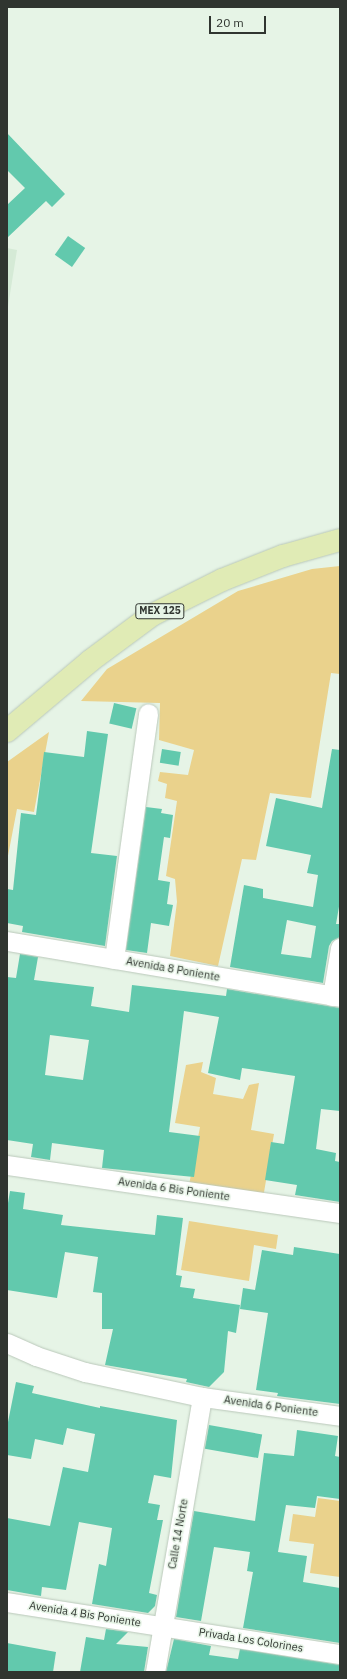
<!DOCTYPE html>
<html>
<head>
<meta charset="utf-8">
<style>
	body { margin:0 }
	#map { position:relative; width:347px; height:1679px; overflow:hidden; background:#e6f4e6; font-family:"IBM Plex Sans",sans-serif }
	div>[style] { position:absolute }
	[style*='--x'] { left:calc(var(--x)*1px); top:calc(var(--y)*1px); width:calc(var(--w)*1px); rotate:calc(var(--a)*1deg) }
	.built>* { inset:0; background:#d5ead6 }
	.green>* { inset:0; background:#ead28c }
	.building>* { inset:0; background:#62c9ad; transform-origin:0 0 }
	.roads { filter:drop-shadow(0 0 1px #bac8ba) drop-shadow(0 0 1px #bac8ba) }
	.street>* { height:19px; margin:-9.5px; padding:0 9.5px; transform-origin:9.5px; border-radius:9.5px; background:#fff }
	.primary>* { height:22px; margin:-11px; padding:0 11px; transform-origin:11px; border-radius:11px; background:#e0ebb5 }
	span { translate:-50% -50%; white-space:nowrap; text-align:center; line-height:1.15; -webkit-text-stroke:3px #e6f4e6; paint-order:stroke }
	.shield-label span { padding:1px 3px; background:#e6f4e6; border:1px solid; border-radius:3px; -webkit-text-stroke-width:0 }
	.shield-label { font-size:10px; color:#303530; font-weight:700 }
	.street-label { font-size:11px; color:#303530 }
	.frame { position:absolute; inset:0; border:8px solid #303530; pointer-events:none }
	.scale { position:absolute; left:209px; top:16px; width:57px; height:18px; box-sizing:border-box; border:2px solid #303530; border-top:0; padding-left:5px; font-size:12px; line-height:14px; white-space:nowrap; color:#303530; -webkit-text-stroke:3px #e6f4e6; paint-order:stroke }
</style>
</head>
<body>
<div id="map">
	<div class="built">
		<i style="clip-path:polygon(7px 248px,17px 250px,7px 313px)"></i>
	</div>
	<div class="green">
		<i style="clip-path:polygon(340px 566px,340px 674px,331px 673px,311px 798px,270px 793px,256px 860px,242px 859px,218px 966px,170px 956px,177px 902px,175px 879px,166px 876px,177px 801px,165px 798px,167px 784px,158px 781px,160px 772px,188px 775px,194px 750px,159px 740px,160px 703px,81px 701px,107px 669px,238px 591px,312px 569px)"></i>
		<i style="clip-path:polygon(49px 732px,34px 812px,17px 809px,7px 861px,7px 762px)"></i>
		<i style="clip-path:polygon(203px 1062px,201px 1072px,216px 1078px,213px 1094px,243px 1099px,249px 1085px,259px 1083px,251px 1130px,274px 1134px,263px 1198px,189px 1185px,200px 1127px,175px 1123px,186px 1065px)"></i>
		<i style="clip-path:polygon(189px 1221px,278px 1235px,276px 1249px,254px 1245px,249px 1281px,181px 1270px)"></i>
		<i style="clip-path:polygon(318px 1498px,340px 1501px,340px 1577px,310px 1573px,314px 1544px,289px 1541px,293px 1514px,315px 1517px)"></i>
	</div>
	<div class="building">
		<i style="clip-path:polygon(7px 133px,65px 194px,52px 207px,46px 201px,7px 238px,7px 205px,25px 188px,7px 170px)"></i>
		<i style="left:68px;top:236px;width:21px;height:23px;rotate:35deg"></i>
		<i style="left:114px;top:703px;width:23px;height:21px;rotate:13deg"></i>
		<i style="clip-path:polygon(87px 731px,108px 734px,91px 853px,117px 856px,105px 946px,22px 932px,23px 926px,7px 923px,7px 889px,13px 890px,21px 813px,36px 815px,44px 752px,84px 757px)"></i>
		<i style="left:162px;top:749px;width:19px;height:14px;rotate:9deg"></i>
		<i style="clip-path:polygon(evenodd,332px 749px,340px 750px,340px 901px,336px 924px,340px 924px,340px 937px,332px 941px,329px 946px,323px 983px,230px 967px,244px 885px,263px 889px,263px 898px,313px 907px,318px 875px,307px 873px,311px 855px,266px 846px,276px 798px,322px 808px,332px 749px,287px 920px,316px 926px,311px 958px,281px 954px,287px 920px)"></i>
		<i style="clip-path:polygon(146px 807px,162px 809px,161px 813px,173px 815px,170px 838px,164px 837px,158px 880px,170px 882px,167px 904px,173px 905px,169px 926px,151px 923px,147px 953px,126px 950px)"></i>
		<i style="clip-path:polygon(evenodd,20px 954px,38px 957px,34px 980px,94px 987px,91px 1006px,129px 1012px,132px 985px,226px 996px,227px 989px,340px 1008px,340px 1111px,321px 1109px,316px 1149px,336px 1153px,335px 1161px,340px 1162px,340px 1202px,295px 1195px,297px 1185px,265px 1180px,271px 1142px,284px 1144px,295px 1076px,242px 1068px,240px 1080px,208px 1073px,219px 1017px,184px 1011px,169px 1132px,200px 1136px,194px 1177px,102px 1168px,104px 1150px,52px 1143px,50px 1160px,31px 1157px,33px 1144px,7px 1140px,7px 977px,16px 978px,20px 954px,50px 1035px,89px 1040px,83px 1080px,45px 1075px,50px 1035px)"></i>
		<i style="clip-path:polygon(10px 1191px,25px 1193px,23px 1209px,63px 1215px,61px 1225px,155px 1235px,157px 1215px,183px 1218px,176px 1275px,182px 1276px,180px 1287px,195px 1289px,193px 1298px,240px 1305px,236px 1333px,228px 1331px,224px 1372px,209px 1387px,186px 1382px,187px 1379px,105px 1365px,113px 1329px,102px 1329px,102px 1293px,93px 1292px,98px 1257px,65px 1252px,57px 1298px,7px 1290px,7px 1209px)"></i>
		<i style="clip-path:polygon(294px 1247px,340px 1254px,340px 1404px,277px 1396px,278px 1393px,256px 1390px,268px 1313px,240px 1309px,243px 1288px,255px 1290px,262px 1250px,293px 1255px)"></i>
		<i style="clip-path:polygon(16px 1382px,34px 1386px,32px 1393px,100px 1408px,100px 1406px,177px 1420px,171px 1478px,154px 1475px,148px 1503px,160px 1505px,157px 1520px,163px 1520px,149px 1593px,157px 1595px,155px 1606px,148px 1613px,92px 1604px,99px 1564px,106px 1566px,112px 1528px,79px 1522px,66px 1590px,42px 1587px,41px 1596px,7px 1590px,7px 1518px,50px 1526px,63px 1467px,88px 1472px,95px 1434px,67px 1428px,63px 1445px,35px 1439px,31px 1459px,7px 1455px,7px 1427px)"></i>
		<i style="left:209px;top:1425px;width:54px;height:24px;rotate:10deg"></i>
		<i style="clip-path:polygon(297px 1430px,338px 1436px,335px 1456px,340px 1457px,340px 1499px,317px 1496px,315px 1508px,286px 1505px,278px 1552px,307px 1556px,303px 1582px,340px 1588px,340px 1643px,243px 1628px,253px 1572px,247px 1571px,250px 1552px,214px 1547px,201px 1621px,176px 1617px,194px 1511px,255px 1521px,264px 1453px,294px 1456px)"></i>
		<i style="clip-path:polygon(106px 1629px,128px 1632px,116px 1644px,148px 1647px,144px 1672px,80px 1672px,86px 1637px,104px 1640px)"></i>
		<i style="clip-path:polygon(174px 1639px,211px 1646px,209px 1655px,238px 1659px,240px 1649px,340px 1665px,340px 1672px,166px 1672px)"></i>
		<i style="clip-path:polygon(7px 1643px,56px 1652px,53px 1672px,7px 1672px)"></i>
	</div>
	<div class="roads">
		<div class="street">
			<i style="--x:7;--y:941;--w:338;--a:9.5"></i>
			<i style="--x:114;--y:959;--w:248;--a:-82.1"></i>
			<i style="--x:332;--y:996;--w:49;--a:-80.5"></i>
			<i style="--x:7;--y:1165;--w:336;--a:8.2"></i>
			<i style="--x:7;--y:1343;--w:32;--a:24"></i>
			<i style="--x:36;--y:1356;--w:52;--a:18.1"></i>
			<i style="--x:85;--y:1372;--w:120;--a:12.1"></i>
			<i style="--x:202;--y:1397;--w:139;--a:7.8"></i>
			<i style="--x:7;--y:1602;--w:337;--a:8.9"></i>
			<i style="--x:155;--y:1672;--w:279;--a:-80.3"></i>
		</div>
		<div class="primary">
			<i style="--x:7;--y:731;--w:109;--a:-40.1"></i>
			<i style="--x:90;--y:661;--w:77;--a:-36.6"></i>
			<i style="--x:152;--y:615;--w:78;--a:-26.6"></i>
			<i style="--x:222;--y:580;--w:66;--a:-21.5"></i>
			<i style="--x:283;--y:556;--w:59;--a:-15.7"></i>
		</div>
	</div>
	<div class="shield-label">
		<span style="left:160px;top:611px">MEX 125</span>
	</div>
	<div class="street-label">
		<span style="left:173px;top:969px;rotate:10deg">Avenida 8 Poniente</span>
		<span style="left:174px;top:1189px;rotate:8deg">Avenida 6 Bis Poniente</span>
		<span style="left:271px;top:1406px;rotate:8deg">Avenida 6 Poniente</span>
		<span style="left:178px;top:1534px;rotate:-80deg">Calle 14 Norte</span>
		<span style="left:85px;top:1614px;rotate:9deg">Avenida 4 Bis Poniente</span>
		<span style="left:251px;top:1640px;rotate:9deg">Privada Los Colorines</span>
	</div>
	<div class="frame"></div>
	<div class="scale">20 m</div>
</div>
</body>
</html>
